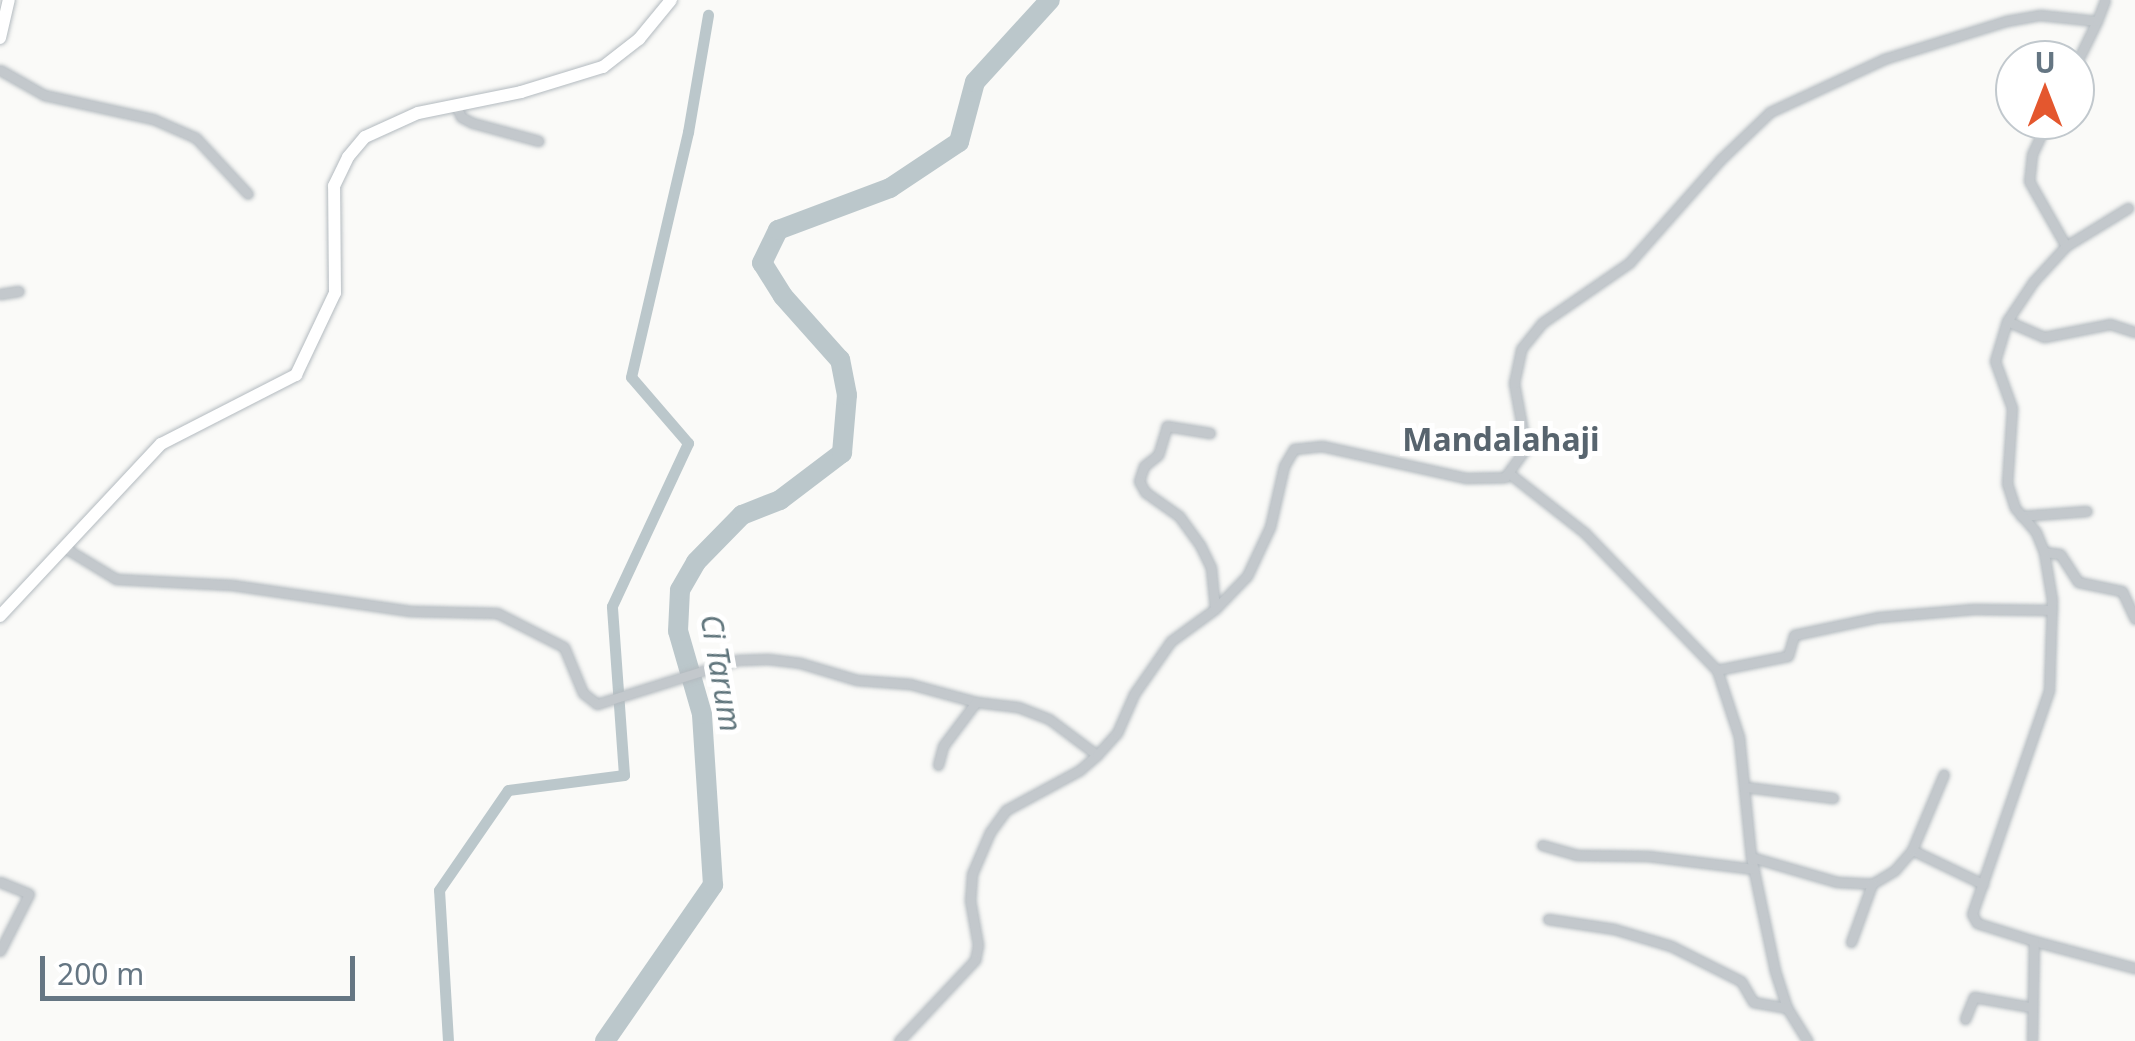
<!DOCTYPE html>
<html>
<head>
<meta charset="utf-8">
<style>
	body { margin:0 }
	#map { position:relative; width:2135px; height:1041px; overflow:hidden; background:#fafaf8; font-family:"Noto Sans",sans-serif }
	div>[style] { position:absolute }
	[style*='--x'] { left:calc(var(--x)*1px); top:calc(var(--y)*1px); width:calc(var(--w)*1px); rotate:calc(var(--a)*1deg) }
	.canal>* { height:11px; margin:-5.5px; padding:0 5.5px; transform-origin:5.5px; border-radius:5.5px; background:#bbc7cb }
	.river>* { height:20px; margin:-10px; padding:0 10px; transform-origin:10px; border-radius:10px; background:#bbc7cb }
	.roads { filter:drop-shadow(0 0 2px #b3babf) drop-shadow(0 0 2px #b3babf) }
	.street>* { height:9px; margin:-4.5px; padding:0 4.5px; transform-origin:4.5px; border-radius:4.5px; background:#c3c8cc }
	.secondary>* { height:12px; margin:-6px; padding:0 6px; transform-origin:6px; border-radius:6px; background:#fff }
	span { translate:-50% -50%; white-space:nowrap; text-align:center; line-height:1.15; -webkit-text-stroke:10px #fff; paint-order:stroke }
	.water-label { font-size:30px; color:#60757c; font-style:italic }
	.quarter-label { font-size:32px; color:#57646e; font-weight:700 }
	.north { position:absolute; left:1995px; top:40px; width:100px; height:100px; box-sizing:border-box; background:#fff; border:2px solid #c1c8cd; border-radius:50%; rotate:0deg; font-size:28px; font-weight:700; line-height:40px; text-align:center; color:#657683 }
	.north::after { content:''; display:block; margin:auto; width:35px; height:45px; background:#e4572e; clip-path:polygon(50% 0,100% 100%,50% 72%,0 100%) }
	.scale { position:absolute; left:40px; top:956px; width:315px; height:45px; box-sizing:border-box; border:5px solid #657683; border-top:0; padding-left:12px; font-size:30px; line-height:35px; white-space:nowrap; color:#657683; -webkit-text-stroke:8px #fff; paint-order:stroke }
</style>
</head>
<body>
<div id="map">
	<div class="canal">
		<i style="--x:448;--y:1041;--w:151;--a:-93.4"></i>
		<i style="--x:439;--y:890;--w:121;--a:-55.4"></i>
		<i style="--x:508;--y:790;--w:117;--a:-7.4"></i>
		<i style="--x:624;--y:775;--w:169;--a:-94.1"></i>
		<i style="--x:612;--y:606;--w:180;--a:-65"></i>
		<i style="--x:688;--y:443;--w:87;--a:-130.8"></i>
		<i style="--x:631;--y:377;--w:252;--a:-76.9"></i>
		<i style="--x:688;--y:132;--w:119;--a:-80.3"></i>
	</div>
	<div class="river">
		<i style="--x:605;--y:1041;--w:190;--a:-55.3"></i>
		<i style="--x:713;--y:885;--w:171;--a:-93.7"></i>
		<i style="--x:702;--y:714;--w:86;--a:-106.1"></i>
		<i style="--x:678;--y:631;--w:41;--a:-87.2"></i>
		<i style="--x:680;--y:590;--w:32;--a:-60"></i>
		<i style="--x:696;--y:562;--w:66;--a:-45.6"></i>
		<i style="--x:742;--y:515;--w:41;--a:-21.5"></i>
		<i style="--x:780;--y:500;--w:78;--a:-37.2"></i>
		<i style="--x:842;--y:453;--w:58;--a:-85.1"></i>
		<i style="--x:847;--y:395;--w:36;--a:-101"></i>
		<i style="--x:840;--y:360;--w:86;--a:-131.7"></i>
		<i style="--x:783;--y:296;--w:39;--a:-122"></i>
		<i style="--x:762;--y:263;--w:37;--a:-64"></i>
		<i style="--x:778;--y:230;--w:120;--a:-20.6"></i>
		<i style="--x:890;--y:188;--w:83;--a:-33.7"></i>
		<i style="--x:959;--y:142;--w:62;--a:-75.1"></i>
		<i style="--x:975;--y:82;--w:111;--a:-47.6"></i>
	</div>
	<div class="roads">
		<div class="street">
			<i style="--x:2075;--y:66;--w:50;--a:-63.9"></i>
			<i style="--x:0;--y:70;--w:51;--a:29.6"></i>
			<i style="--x:44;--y:95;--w:112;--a:12.4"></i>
			<i style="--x:153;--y:119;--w:47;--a:23.8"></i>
			<i style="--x:196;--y:138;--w:76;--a:47.1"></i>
			<i style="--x:455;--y:103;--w:15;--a:67"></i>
			<i style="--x:461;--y:117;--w:13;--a:27"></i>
			<i style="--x:473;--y:123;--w:68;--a:15.3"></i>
			<i style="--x:2048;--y:120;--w:38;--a:115"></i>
			<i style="--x:2032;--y:154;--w:27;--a:96"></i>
			<i style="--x:2029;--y:181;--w:75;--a:60.4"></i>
			<i style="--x:0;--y:294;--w:19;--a:-9"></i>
			<i style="--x:2007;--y:321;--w:40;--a:23.4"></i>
			<i style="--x:2044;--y:337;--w:67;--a:-11.1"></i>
			<i style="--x:2110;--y:324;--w:26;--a:18"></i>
			<i style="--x:1210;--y:433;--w:44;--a:-170.8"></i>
			<i style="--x:1167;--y:426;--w:30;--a:107"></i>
			<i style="--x:1158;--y:455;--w:18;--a:142"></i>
			<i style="--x:1144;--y:466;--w:16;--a:108"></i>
			<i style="--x:1139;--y:481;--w:13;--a:61"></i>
			<i style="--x:1145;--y:492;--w:42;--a:35.2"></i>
			<i style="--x:1179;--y:516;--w:36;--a:54"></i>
			<i style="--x:1200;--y:545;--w:25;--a:64"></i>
			<i style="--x:1211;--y:568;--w:41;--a:84.4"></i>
			<i style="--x:1510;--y:474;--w:95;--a:38.2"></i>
			<i style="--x:1585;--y:533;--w:190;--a:46.1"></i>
			<i style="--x:1717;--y:670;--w:71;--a:71.8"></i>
			<i style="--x:1739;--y:737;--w:121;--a:84.3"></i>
			<i style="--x:1751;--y:857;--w:116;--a:78.1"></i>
			<i style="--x:1775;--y:971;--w:39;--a:72"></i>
			<i style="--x:1787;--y:1008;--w:39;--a:58"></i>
			<i style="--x:2021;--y:516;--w:66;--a:-4.3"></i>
			<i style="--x:65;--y:548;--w:60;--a:31.3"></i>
			<i style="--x:116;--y:579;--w:116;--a:3"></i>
			<i style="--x:232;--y:585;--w:180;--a:8.3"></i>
			<i style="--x:410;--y:611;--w:87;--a:1.3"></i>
			<i style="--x:497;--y:613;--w:75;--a:26.9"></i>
			<i style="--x:564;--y:647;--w:50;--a:67.6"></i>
			<i style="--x:583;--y:693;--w:18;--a:38"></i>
			<i style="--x:597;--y:704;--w:147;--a:-17.4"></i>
			<i style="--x:737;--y:660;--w:31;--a:-2"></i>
			<i style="--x:768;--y:659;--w:32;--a:7"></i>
			<i style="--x:800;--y:663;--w:59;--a:16.6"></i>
			<i style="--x:857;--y:680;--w:53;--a:4.3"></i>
			<i style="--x:910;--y:684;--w:68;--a:15.3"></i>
			<i style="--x:976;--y:702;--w:42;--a:6.8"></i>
			<i style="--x:1018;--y:707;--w:33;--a:21"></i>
			<i style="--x:1049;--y:719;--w:60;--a:36.9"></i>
			<i style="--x:1097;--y:755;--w:23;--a:139"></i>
			<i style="--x:1080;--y:770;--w:84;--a:151.6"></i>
			<i style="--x:1006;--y:810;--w:27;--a:126"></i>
			<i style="--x:990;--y:832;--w:46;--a:113.2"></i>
			<i style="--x:972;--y:874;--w:26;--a:94"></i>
			<i style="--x:970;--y:900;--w:46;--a:79.9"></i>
			<i style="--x:978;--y:945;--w:15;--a:101"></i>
			<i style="--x:975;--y:960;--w:111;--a:133.2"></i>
			<i style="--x:2044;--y:552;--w:16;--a:7"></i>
			<i style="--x:2060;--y:554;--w:33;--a:57"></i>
			<i style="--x:2078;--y:582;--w:45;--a:11.6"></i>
			<i style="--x:2122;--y:591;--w:31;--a:65"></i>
			<i style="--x:1717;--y:670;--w:72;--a:-11.2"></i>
			<i style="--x:1788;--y:656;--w:22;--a:-74"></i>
			<i style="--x:1794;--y:635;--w:87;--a:-12"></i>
			<i style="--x:1879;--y:617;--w:95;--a:-4.8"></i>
			<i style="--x:1974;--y:609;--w:78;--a:0.7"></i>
			<i style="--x:1097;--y:755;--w:30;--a:-48"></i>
			<i style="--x:1117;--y:733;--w:43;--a:-66.4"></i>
			<i style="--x:1134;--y:694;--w:65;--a:-55.1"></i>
			<i style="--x:1171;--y:641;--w:54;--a:-36"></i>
			<i style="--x:1215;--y:609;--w:46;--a:-45.9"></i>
			<i style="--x:1247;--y:576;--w:54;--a:-64.9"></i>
			<i style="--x:1270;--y:527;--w:63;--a:-77.1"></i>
			<i style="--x:1284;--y:466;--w:20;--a:-60"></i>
			<i style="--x:1294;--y:449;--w:28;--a:-6"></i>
			<i style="--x:1322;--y:446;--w:148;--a:12.5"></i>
			<i style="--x:1466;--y:478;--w:39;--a:-1"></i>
			<i style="--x:1505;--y:477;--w:36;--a:-54"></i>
			<i style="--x:1526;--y:448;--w:66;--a:-100.5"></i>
			<i style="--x:1514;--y:383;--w:35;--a:-78"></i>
			<i style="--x:1521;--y:349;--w:33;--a:-51"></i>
			<i style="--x:1542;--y:323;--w:106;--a:-34.6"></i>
			<i style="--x:1629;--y:263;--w:137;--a:-48.5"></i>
			<i style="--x:1720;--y:160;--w:69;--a:-43.8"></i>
			<i style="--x:1770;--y:112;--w:126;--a:-24.9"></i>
			<i style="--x:1884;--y:59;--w:128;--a:-17.3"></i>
			<i style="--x:2006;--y:21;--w:35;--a:-10"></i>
			<i style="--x:2040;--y:15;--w:57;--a:6"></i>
			<i style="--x:2097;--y:21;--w:22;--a:-69"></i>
			<i style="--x:938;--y:765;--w:20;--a:-75"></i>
			<i style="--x:943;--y:746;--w:55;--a:-53.1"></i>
			<i style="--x:1746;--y:787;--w:88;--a:7.2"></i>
			<i style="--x:1542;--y:845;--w:36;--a:16"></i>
			<i style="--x:1577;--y:855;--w:71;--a:0.8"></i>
			<i style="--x:1648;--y:856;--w:107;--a:7"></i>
			<i style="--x:1912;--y:850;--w:79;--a:25.6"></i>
			<i style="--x:1751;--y:857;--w:90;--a:16.2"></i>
			<i style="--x:1837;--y:882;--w:35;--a:3"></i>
			<i style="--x:1872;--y:884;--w:26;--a:-31"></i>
			<i style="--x:1894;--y:871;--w:28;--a:-49"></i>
			<i style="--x:1912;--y:850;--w:82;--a:-67.2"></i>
			<i style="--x:0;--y:882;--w:31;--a:22"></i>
			<i style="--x:29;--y:894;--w:64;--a:117"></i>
			<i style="--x:1548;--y:919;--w:67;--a:8.6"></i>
			<i style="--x:1614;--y:929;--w:59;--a:16.6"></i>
			<i style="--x:1671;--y:946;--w:78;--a:26.6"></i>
			<i style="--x:1741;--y:981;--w:24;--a:60"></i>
			<i style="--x:1753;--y:1002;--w:35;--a:10"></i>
			<i style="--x:2034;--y:941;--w:105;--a:15"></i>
			<i style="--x:1851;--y:942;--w:62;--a:-70.1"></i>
			<i style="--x:1965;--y:1019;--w:24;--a:-68"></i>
			<i style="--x:1974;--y:997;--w:58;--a:10"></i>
			<i style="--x:2032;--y:1041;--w:100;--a:-88.9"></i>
			<i style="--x:2034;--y:941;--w:60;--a:-162.5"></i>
			<i style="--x:1977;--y:923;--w:10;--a:-119"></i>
			<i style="--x:1972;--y:914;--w:237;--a:-71"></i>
			<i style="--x:2049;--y:690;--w:90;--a:-88.1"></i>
			<i style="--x:2052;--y:600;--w:49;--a:-99.5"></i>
			<i style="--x:2044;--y:552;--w:22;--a:-112"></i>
			<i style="--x:2036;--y:532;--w:32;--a:-131"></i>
			<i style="--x:2015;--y:508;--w:25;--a:-108"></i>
			<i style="--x:2007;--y:484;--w:76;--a:-86.2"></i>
			<i style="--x:2012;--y:408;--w:50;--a:-109.9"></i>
			<i style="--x:1995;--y:361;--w:42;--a:-73.3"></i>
			<i style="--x:2007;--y:321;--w:47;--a:-56.3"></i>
			<i style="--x:2033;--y:282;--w:49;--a:-47.5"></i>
			<i style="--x:2066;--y:246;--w:73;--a:-31.5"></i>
		</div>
		<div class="secondary">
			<i style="--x:0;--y:38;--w:39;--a:-77"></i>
			<i style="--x:0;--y:616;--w:236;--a:-46.9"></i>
			<i style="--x:161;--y:444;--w:152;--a:-27.1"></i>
			<i style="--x:296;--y:375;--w:91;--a:-64.6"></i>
			<i style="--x:335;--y:293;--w:107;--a:-90.5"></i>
			<i style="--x:334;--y:186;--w:32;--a:-64"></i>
			<i style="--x:348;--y:157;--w:26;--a:-50"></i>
			<i style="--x:365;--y:137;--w:58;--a:-24.4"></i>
			<i style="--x:418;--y:113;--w:105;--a:-11.5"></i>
			<i style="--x:521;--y:92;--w:86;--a:-17"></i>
			<i style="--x:603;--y:67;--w:46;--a:-37.9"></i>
			<i style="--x:639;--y:39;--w:50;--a:-50.6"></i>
		</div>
	</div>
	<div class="water-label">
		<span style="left:721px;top:673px;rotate:80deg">Ci Tarum</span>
	</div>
	<div class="quarter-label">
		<span style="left:1501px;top:439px">Mandalahaji</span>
	</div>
	<div class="north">U</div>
	<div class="scale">200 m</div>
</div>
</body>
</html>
